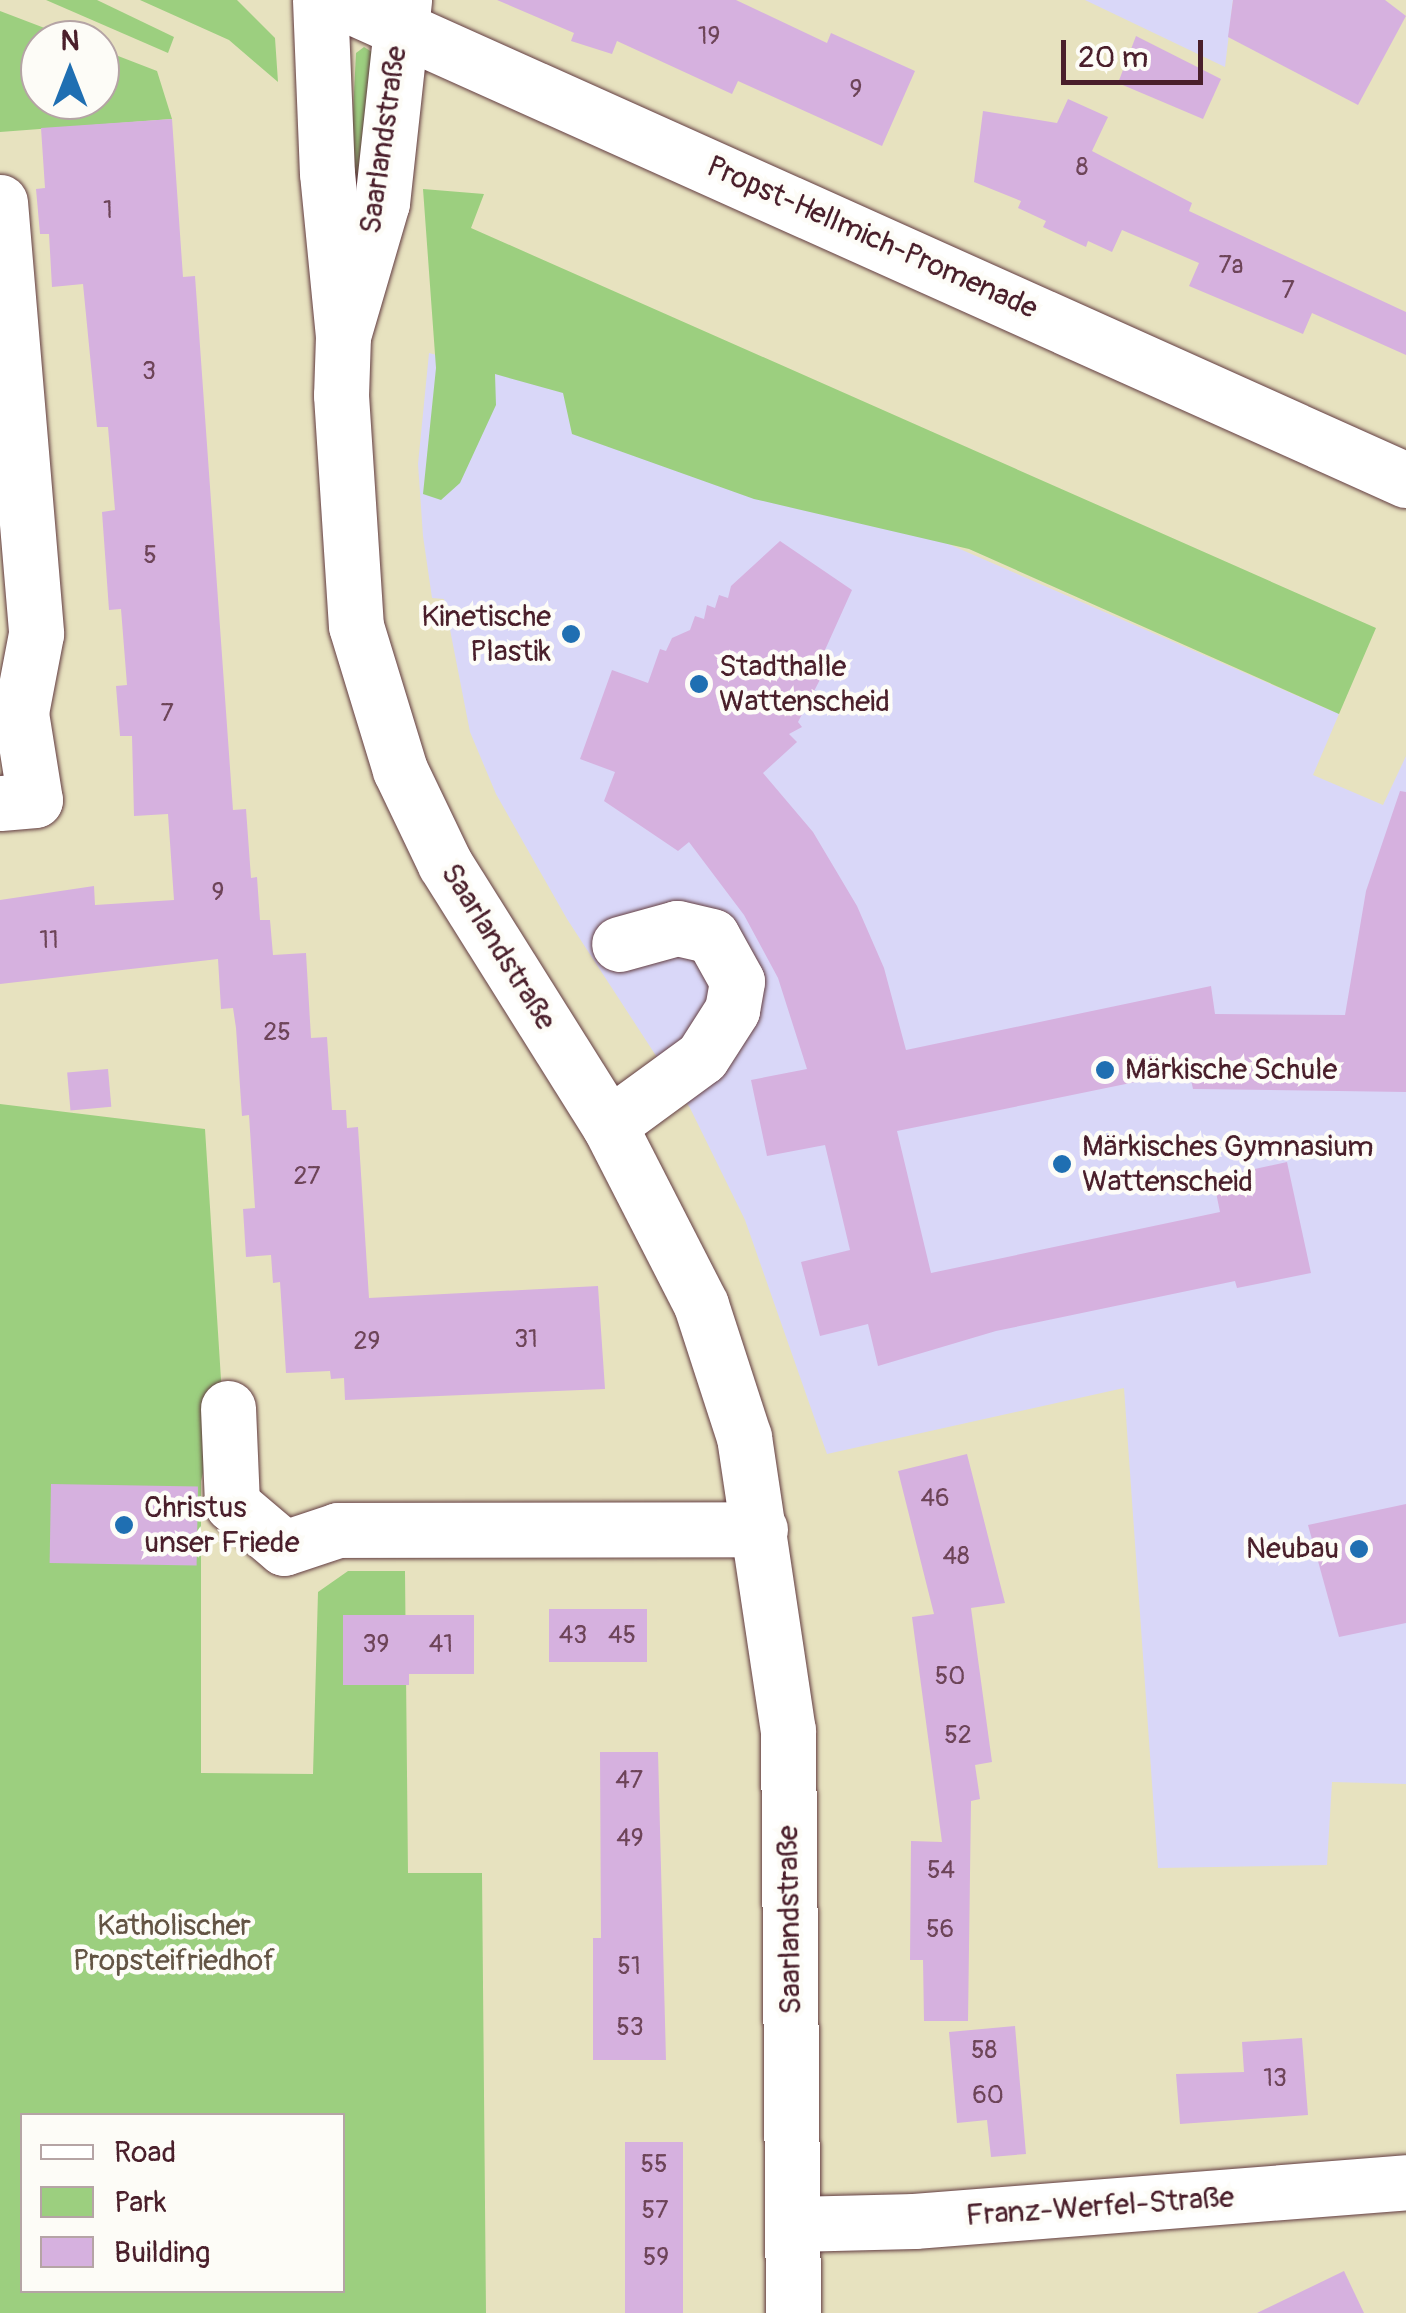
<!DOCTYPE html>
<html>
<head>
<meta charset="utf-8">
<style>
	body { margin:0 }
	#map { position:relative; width:1406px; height:2313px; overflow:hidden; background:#e7e2bf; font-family:Pangolin,sans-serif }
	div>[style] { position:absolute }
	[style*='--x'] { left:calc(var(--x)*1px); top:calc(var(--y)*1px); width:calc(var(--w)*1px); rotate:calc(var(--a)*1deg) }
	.built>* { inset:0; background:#d9d7f8 }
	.green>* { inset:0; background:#9ccf7f }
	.building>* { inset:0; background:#d6b1df; transform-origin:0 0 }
	.roads { filter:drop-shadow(0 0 2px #623c41) drop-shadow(0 0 2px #623c41) }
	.minor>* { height:55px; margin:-27.5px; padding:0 27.5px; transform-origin:27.5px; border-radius:27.5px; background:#fff }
	.dots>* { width:28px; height:28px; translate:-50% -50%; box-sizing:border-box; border:5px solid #fdfcf7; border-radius:50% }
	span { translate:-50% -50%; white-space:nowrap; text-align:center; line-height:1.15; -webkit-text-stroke:9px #fdfcf7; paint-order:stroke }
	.number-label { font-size:25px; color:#6d4458 }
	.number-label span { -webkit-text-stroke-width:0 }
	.street-label { font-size:30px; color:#4a1f2b }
	.poi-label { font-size:30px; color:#4a1f2b }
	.right { translate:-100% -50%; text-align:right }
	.left { translate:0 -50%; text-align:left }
	.park-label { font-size:30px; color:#635444 }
	.legend { position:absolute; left:20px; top:2113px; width:325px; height:180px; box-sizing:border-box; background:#fdfcf7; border:2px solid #b5a4a5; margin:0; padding:12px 18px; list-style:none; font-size:30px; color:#4a1f2b }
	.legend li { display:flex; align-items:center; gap:20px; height:50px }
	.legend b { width:50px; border:2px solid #b5a4a5 }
	.north { position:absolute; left:20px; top:20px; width:100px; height:100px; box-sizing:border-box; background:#fdfcf7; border:2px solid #b5a4a5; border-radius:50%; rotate:0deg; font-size:28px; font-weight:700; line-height:40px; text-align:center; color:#4a1f2b }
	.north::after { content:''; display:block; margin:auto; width:35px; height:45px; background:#1f6fb2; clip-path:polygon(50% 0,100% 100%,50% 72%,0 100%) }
	.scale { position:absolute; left:1061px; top:40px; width:142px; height:45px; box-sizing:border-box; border:5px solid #4a1f2b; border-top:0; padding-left:12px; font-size:30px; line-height:35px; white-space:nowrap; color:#4a1f2b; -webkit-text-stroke:8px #fdfcf7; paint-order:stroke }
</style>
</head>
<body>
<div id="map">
	<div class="built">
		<i style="clip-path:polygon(1085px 0,1233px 0,1225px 67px)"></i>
		<i style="clip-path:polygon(429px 353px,636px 408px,1339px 714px,1313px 775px,1383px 805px,1406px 756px,1406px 1784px,1332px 1782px,1327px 1865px,1158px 1868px,1124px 1388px,827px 1454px,745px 1220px,690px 1108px,567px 919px,496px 794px,470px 732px,444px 599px,432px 598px,423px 536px,418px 464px)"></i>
	</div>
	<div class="green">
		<i style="clip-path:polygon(46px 0,97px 0,174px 37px,168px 53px)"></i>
		<i style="clip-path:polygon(140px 0,237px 0,275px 38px,278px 82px,229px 40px)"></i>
		<i style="clip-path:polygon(0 11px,76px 40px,40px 40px,40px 100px,100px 100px,100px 49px,157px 71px,172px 119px,0 132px)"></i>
		<i style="clip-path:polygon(364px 47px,375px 54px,362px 181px,350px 175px,356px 53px)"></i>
		<i style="clip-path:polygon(423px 189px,484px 194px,471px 228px,1376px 628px,1339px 714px,969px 549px,754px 499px,572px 434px,563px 393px,495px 374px,496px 405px,460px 483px,441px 500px,423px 494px,436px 368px)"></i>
		<i style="clip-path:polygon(evenodd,0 1104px,205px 1129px,222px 1395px,201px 1481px,201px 1773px,313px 1774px,318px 1592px,348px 1571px,405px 1571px,408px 1873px,482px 1873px,486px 2313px,0 2313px,0 1104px,22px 2116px,342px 2116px,342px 2290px,22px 2290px,22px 2116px)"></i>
	</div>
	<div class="building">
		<i style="clip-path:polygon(497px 0,736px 0,827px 43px,831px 33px,915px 71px,882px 146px,738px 81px,732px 94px,617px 41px,612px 54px,571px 41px,574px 33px)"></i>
		<i style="clip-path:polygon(1233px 0,1385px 0,1406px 16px,1358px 105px,1228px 37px)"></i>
		<i style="clip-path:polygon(1136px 36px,1221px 79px,1203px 119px,1118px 83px)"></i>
		<i style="clip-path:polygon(1068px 99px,1108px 117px,1092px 151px,1192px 203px,1189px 211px,1406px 312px,1406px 355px,1312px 313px,1303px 334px,1189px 286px,1199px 263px,1122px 230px,1112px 252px,1088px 241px,1086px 247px,1043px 227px,1046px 221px,1018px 208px,1021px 201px,974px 182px,983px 111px,1057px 123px)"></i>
		<i style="clip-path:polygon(172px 119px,183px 277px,195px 276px,233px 810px,246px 809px,251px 878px,257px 877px,260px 920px,270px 920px,273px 955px,306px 953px,311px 1038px,327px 1037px,332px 1110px,346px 1110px,347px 1128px,358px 1127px,369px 1298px,598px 1286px,605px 1389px,345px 1400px,344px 1378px,331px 1379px,330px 1371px,286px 1373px,280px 1282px,273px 1283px,271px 1255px,246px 1257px,243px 1209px,255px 1208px,249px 1115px,242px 1116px,236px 1028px,233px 1008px,221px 1009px,218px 959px,0 984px,0 900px,94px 886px,95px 905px,174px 900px,168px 814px,134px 816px,132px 736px,120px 736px,116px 686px,127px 685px,121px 609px,109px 610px,102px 512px,115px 510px,108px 427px,97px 427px,83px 284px,52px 287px,49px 234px,40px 234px,36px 189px,45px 188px,41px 128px)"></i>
		<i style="clip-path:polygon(780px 541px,852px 590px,820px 661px,826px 668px,798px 722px,802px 727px,789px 734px,797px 742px,763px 773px,813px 832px,857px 906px,884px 968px,906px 1050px,1211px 986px,1215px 1014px,1345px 1015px,1366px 891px,1400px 791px,1406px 792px,1406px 1092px,1193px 1089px,1189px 1071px,897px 1131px,931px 1273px,1220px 1212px,1213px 1178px,1287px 1162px,1311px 1273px,1237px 1288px,1235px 1281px,996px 1331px,878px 1366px,868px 1324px,820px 1336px,801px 1262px,850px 1250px,825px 1145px,767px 1156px,751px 1080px,807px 1069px,778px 978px,744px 915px,689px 842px,678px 851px,604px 801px,615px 772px,580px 759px,612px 670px,648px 683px,660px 649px,666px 651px,672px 638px,690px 630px,695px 616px,704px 619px,707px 605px,715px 608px,719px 595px,728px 598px,731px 586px)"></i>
		<i style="left:108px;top:1069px;width:38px;height:41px;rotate:85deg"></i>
		<i style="clip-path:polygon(967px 1454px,1005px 1603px,971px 1608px,992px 1762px,975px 1765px,980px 1799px,971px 1801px,968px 2021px,924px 2021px,923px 1960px,910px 1960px,911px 1841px,942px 1842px,912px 1617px,934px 1614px,898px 1471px)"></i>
		<i style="left:51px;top:1484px;width:147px;height:79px;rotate:1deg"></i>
		<i style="clip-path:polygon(1406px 1504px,1406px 1623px,1339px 1637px,1308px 1525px)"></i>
		<i style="left:549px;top:1609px;width:98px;height:53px"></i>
		<i style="clip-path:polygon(343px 1615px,474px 1615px,474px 1674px,409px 1674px,409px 1685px,343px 1685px)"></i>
		<i style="clip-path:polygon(600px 1752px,658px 1752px,666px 2060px,593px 2060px,593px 1938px,601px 1938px)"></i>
		<i style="clip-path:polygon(1015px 2026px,1026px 2154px,991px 2157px,987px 2120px,957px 2123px,949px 2032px)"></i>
		<i style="clip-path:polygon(1302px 2038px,1308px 2115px,1180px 2124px,1176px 2074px,1244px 2072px,1242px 2042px)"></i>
		<i style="left:625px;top:2142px;width:58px;height:171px"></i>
		<i style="clip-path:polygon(1344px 2271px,1364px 2313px,1257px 2313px)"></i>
	</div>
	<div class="roads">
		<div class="minor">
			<i style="--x:320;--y:0;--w:173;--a:87.7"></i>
			<i style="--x:327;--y:173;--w:164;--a:84.4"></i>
			<i style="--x:343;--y:336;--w:139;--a:-73.7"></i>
			<i style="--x:382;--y:203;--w:204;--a:-83.8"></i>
			<i style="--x:337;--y:0;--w:1172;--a:24.18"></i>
			<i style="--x:0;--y:202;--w:433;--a:85.2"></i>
			<i style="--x:36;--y:634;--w:80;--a:100.8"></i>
			<i style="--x:21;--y:713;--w:88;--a:80.9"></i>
			<i style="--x:35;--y:800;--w:35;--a:175"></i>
			<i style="--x:343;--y:336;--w:59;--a:91.9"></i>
			<i style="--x:341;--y:395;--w:231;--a:86.3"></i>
			<i style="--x:356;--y:626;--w:151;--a:73"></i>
			<i style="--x:400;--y:770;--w:104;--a:64.4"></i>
			<i style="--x:445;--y:864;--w:308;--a:57.9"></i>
			<i style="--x:609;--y:1125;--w:202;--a:62.9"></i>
			<i style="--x:701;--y:1305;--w:139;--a:72"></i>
			<i style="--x:744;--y:1437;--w:296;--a:81.5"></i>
			<i style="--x:788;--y:1730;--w:583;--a:89.51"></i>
			<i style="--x:609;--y:1125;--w:115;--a:-36.2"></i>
			<i style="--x:702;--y:1057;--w:56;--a:-57.4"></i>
			<i style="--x:732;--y:1010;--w:29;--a:-80"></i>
			<i style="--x:737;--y:981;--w:51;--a:-119.1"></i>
			<i style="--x:712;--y:936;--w:36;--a:-167"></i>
			<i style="--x:677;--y:928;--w:60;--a:164.6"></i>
			<i style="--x:228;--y:1408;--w:96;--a:87.6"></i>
			<i style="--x:232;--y:1504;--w:68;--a:40.2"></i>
			<i style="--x:284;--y:1548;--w:57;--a:-18.4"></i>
			<i style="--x:338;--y:1530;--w:422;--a:-0.1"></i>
			<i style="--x:793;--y:2224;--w:121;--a:-1.4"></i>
			<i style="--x:914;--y:2221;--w:494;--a:-4.5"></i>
		</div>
	</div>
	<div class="dots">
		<i style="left:571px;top:634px;background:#1f6fb2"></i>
		<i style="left:699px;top:684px;background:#1f6fb2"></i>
		<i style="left:1105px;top:1070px;background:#1f6fb2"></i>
		<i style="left:1062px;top:1164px;background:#1f6fb2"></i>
		<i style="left:124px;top:1525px;background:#1f6fb2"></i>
		<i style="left:1359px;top:1549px;background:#1f6fb2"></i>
	</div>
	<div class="number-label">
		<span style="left:709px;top:37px">19</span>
		<span style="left:856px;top:90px">9</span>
		<span style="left:1082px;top:168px">8</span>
		<span style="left:108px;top:211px">1</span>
		<span style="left:1231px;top:266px">7a</span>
		<span style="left:1288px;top:291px">7</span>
		<span style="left:149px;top:372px">3</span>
		<span style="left:150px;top:556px">5</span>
		<span style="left:167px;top:714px">7</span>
		<span style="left:218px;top:893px">9</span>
		<span style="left:49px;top:941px">11</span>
		<span style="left:277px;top:1033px">25</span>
		<span style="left:307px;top:1177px">27</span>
		<span style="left:526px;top:1340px">31</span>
		<span style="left:367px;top:1342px">29</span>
		<span style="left:935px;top:1499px">46</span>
		<span style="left:956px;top:1557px">48</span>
		<span style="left:573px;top:1636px">43</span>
		<span style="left:622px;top:1636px">45</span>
		<span style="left:376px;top:1645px">39</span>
		<span style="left:441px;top:1645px">41</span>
		<span style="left:950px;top:1677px">50</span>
		<span style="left:958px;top:1736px">52</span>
		<span style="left:629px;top:1781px">47</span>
		<span style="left:630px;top:1839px">49</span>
		<span style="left:941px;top:1871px">54</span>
		<span style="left:940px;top:1930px">56</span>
		<span style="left:629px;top:1967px">51</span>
		<span style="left:630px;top:2028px">53</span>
		<span style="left:984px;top:2051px">58</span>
		<span style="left:1275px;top:2079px">13</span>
		<span style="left:988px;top:2096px">60</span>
		<span style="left:654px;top:2165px">55</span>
		<span style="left:655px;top:2211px">57</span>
		<span style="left:656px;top:2258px">59</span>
	</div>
	<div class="street-label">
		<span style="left:384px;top:140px;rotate:-82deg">Saarlandstraße</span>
		<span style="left:872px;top:238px;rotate:24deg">Propst-Hellmich-Promenade</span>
		<span style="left:498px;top:947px;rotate:58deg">Saarlandstraße</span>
		<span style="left:790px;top:1920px;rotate:-91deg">Saarlandstraße</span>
		<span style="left:1100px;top:2207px;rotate:-4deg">Franz-Werfel-Straße</span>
	</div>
	<div class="poi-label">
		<span class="right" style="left:551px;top:634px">Kinetische<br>Plastik</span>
		<span class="left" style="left:719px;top:684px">Stadthalle<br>Wattenscheid</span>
		<span class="left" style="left:1125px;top:1070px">Märkische Schule</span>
		<span class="left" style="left:1082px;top:1164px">Märkisches Gymnasium<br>Wattenscheid</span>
		<span class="left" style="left:144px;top:1525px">Christus<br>unser Friede</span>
		<span class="right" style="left:1339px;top:1549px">Neubau</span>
	</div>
	<div class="park-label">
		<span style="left:174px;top:1943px">Katholischer<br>Propsteifriedhof</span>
	</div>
	<ul class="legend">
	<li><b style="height:12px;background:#fff"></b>Road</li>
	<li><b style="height:28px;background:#9ccf7f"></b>Park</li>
	<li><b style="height:28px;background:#d6b1df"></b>Building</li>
	</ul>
	<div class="north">N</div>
	<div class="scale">20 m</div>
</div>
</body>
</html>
